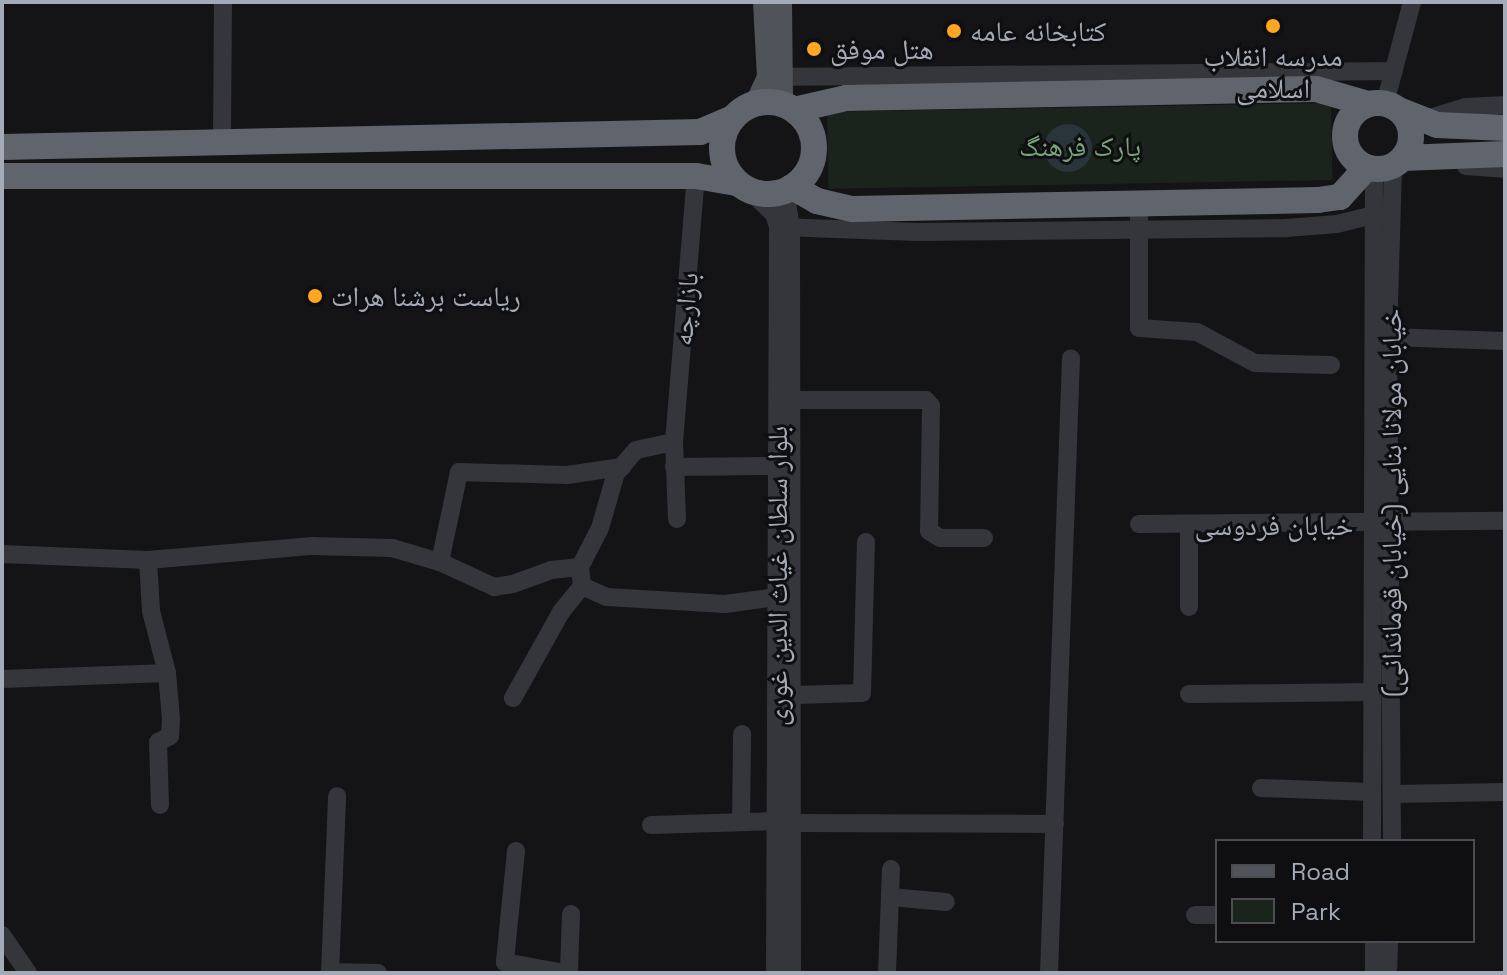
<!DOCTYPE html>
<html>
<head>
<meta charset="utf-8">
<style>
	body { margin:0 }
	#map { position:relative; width:1507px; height:975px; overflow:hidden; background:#141416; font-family:"Space Grotesk","Noto Naskh Arabic",sans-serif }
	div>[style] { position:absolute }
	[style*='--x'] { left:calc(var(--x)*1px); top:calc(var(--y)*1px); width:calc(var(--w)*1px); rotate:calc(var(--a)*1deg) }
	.green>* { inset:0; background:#1b241c; transform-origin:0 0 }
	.water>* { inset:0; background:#29343b }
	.round { border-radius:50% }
	.minor>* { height:18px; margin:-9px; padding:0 9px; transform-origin:9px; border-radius:9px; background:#34363b }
	.major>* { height:22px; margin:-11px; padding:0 11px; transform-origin:11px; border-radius:11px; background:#50535a }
	.highway>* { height:26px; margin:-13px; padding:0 13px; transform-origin:13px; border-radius:13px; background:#60646c }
	.highway>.ring { margin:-13px; padding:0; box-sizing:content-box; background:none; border:26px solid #60646c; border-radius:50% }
	.dots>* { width:22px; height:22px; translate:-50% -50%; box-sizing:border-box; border:4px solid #0f0f11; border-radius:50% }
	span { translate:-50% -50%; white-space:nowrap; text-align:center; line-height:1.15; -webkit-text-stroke:6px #0f0f11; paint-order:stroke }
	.poi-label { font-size:28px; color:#a4abb7 }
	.left { translate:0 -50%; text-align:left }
	.park-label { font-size:28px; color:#79a479 }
	.street-label { font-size:28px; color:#a4abb7 }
	.frame { position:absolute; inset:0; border:4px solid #a4abb7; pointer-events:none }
	.legend { position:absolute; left:1215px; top:839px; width:260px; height:104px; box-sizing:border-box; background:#0f0f11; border:2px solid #4b4d53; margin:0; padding:10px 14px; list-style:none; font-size:24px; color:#a4abb7 }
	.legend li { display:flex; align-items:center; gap:16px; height:40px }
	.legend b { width:40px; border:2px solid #4b4d53 }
</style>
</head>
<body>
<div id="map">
	<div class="green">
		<i style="left:1331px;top:103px;width:77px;height:504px;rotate:89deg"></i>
	</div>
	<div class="water">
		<i class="round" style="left:1044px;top:124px;width:48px;height:48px"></i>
	</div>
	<div class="minor">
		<i style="--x:769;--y:77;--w:625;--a:-0.55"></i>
		<i style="--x:1385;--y:103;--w:105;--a:-75"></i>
		<i style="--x:1426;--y:119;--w:42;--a:-16.7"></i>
		<i style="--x:1466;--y:107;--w:39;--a:-3"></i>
		<i style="--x:222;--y:142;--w:140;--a:-89.6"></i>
		<i style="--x:1466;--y:166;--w:39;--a:4"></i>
		<i style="--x:749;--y:190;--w:35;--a:44"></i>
		<i style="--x:774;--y:214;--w:13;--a:72"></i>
		<i style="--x:778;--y:226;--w:747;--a:90.23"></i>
		<i style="--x:785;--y:190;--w:39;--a:81"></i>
		<i style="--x:791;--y:229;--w:744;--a:89.92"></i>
		<i style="--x:1139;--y:205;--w:123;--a:90"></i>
		<i style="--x:1139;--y:328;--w:58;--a:3.9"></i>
		<i style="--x:1197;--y:332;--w:66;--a:28.1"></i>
		<i style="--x:1255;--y:363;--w:76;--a:1.5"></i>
		<i style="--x:781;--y:227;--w:136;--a:2.1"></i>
		<i style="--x:917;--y:232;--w:369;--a:-0.6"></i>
		<i style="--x:1286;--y:228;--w:51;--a:-4.5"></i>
		<i style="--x:1337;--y:224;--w:45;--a:-14"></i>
		<i style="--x:1388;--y:337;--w:117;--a:2"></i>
		<i style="--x:791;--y:400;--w:135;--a:0"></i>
		<i style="--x:926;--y:400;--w:8;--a:50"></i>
		<i style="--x:931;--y:406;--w:125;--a:90.9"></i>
		<i style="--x:929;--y:531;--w:13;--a:32"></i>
		<i style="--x:940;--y:538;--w:44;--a:0"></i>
		<i style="--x:674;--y:467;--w:104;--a:-0.6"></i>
		<i style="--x:677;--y:519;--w:77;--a:-92.2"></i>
		<i style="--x:674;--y:442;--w:267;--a:-85.3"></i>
		<i style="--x:1139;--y:524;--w:366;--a:-0.5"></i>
		<i style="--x:1189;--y:525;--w:82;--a:90"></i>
		<i style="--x:2;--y:554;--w:146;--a:2.4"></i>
		<i style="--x:148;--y:560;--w:165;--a:-4.9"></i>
		<i style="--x:312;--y:546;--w:80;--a:1.4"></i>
		<i style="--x:392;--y:548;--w:50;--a:16.3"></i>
		<i style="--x:440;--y:562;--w:60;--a:24.8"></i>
		<i style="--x:494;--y:587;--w:19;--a:-9"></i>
		<i style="--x:513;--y:584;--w:40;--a:-20.2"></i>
		<i style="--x:551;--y:570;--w:29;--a:-6"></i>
		<i style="--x:580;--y:567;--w:44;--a:-62.9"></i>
		<i style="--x:600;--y:528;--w:57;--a:-73.8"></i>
		<i style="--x:616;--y:473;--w:30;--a:-49"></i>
		<i style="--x:636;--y:450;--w:39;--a:-12"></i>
		<i style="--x:148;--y:560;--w:51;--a:86.6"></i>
		<i style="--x:151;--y:611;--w:64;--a:75.5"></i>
		<i style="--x:167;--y:673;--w:46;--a:85"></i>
		<i style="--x:171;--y:719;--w:17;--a:93"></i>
		<i style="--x:170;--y:736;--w:13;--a:153"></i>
		<i style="--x:158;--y:742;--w:63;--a:88.2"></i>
		<i style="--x:440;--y:562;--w:92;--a:-78.1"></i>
		<i style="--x:459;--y:472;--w:108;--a:1.6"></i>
		<i style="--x:567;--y:475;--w:56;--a:-8.3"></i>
		<i style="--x:580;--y:567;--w:19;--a:84"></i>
		<i style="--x:582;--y:586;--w:27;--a:24"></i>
		<i style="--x:607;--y:597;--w:118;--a:3.4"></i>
		<i style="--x:725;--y:604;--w:52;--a:-7.7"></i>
		<i style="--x:2;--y:679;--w:165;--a:-2.1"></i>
		<i style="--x:1189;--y:694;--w:185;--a:-0.6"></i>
		<i style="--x:793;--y:695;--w:69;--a:-1.7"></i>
		<i style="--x:862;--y:693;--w:151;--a:-88.5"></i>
		<i style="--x:513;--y:698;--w:98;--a:-60.8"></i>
		<i style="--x:561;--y:612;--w:33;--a:-51"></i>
		<i style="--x:1261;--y:788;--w:111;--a:2.1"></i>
		<i style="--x:1393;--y:794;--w:112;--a:-1"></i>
		<i style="--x:741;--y:822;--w:88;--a:-89.3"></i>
		<i style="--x:792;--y:823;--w:263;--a:0.2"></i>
		<i style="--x:651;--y:825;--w:124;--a:-1.8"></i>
		<i style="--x:1372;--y:841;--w:672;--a:-89.83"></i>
		<i style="--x:1392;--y:841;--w:504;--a:-90.45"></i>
		<i style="--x:1388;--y:337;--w:172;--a:-88.3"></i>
		<i style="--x:516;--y:851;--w:112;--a:95.7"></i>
		<i style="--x:505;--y:962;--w:59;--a:10.7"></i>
		<i style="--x:890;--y:897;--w:56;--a:5.1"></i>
		<i style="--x:1195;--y:915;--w:22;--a:0"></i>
		<i style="--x:2;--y:935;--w:46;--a:55.6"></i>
		<i style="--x:1374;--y:941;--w:32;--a:90"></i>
		<i style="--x:330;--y:972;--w:48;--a:1.2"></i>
		<i style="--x:330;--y:973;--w:177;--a:-87.7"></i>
		<i style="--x:563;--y:973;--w:7;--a:-34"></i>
		<i style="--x:569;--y:969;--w:55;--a:-87.9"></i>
		<i style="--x:887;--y:973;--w:104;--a:-87.8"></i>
		<i style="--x:1049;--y:973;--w:615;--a:-87.95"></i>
		<i style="--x:1388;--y:973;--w:32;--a:-88"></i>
	</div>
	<div class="major">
		<i style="--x:781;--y:2;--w:102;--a:89.4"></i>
		<i style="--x:744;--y:108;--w:13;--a:-23"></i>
		<i style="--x:756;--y:103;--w:29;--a:-65"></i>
		<i style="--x:768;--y:77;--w:75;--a:-93.1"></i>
	</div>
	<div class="highway">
		<i class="ring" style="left:722px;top:102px;width:66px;height:66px"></i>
		<i class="ring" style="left:1345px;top:103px;width:40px;height:40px"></i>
		<i style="--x:794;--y:110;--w:53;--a:-13"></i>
		<i style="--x:846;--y:98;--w:470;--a:-1.1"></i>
		<i style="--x:1316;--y:89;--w:54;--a:16.1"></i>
		<i style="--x:1399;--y:110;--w:41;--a:21.5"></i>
		<i style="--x:1437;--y:125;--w:68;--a:2.5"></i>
		<i style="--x:2;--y:147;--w:698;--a:-1.23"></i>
		<i style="--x:700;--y:132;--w:34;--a:-23"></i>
		<i style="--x:1403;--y:158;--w:102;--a:-2.2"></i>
		<i style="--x:2;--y:176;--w:694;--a:0"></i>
		<i style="--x:696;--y:176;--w:42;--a:9.7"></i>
		<i style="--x:792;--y:187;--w:29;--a:29"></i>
		<i style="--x:817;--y:201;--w:37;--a:13"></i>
		<i style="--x:853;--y:209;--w:465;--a:-1.1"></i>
		<i style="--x:1318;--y:200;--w:22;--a:-8"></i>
		<i style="--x:1340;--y:197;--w:40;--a:-48"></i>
	</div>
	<div class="dots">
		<i style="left:1273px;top:26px;background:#ffa622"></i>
		<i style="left:954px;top:31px;background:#ffa622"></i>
		<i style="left:814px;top:49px;background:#ffa622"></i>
		<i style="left:315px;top:296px;background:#ffa622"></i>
	</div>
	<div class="poi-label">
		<span class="left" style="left:970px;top:31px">کتابخانه عامه</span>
		<span class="left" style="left:830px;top:49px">هتل موفق</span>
		<span style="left:1273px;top:72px">مدرسه انقلاب<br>اسلامی</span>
		<span class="left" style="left:331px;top:296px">ریاست برشنا هرات</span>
	</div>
	<div class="park-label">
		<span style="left:1080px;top:146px">پارک فرهنگ</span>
	</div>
	<div class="street-label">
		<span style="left:685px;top:309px;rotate:-85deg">بازارچه</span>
		<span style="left:1391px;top:503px;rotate:-90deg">خیابان مولانا بنایی (خیابان قوماندانی)</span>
		<span style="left:1274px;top:525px">خیابان فردوسی</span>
		<span style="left:777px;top:576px;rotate:-90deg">بلوار سلطان غیاث الدین غوری</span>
	</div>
	<div class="frame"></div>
	<ul class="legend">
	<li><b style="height:10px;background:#50535a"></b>Road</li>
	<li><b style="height:22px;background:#1b241c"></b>Park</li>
	</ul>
</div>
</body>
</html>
